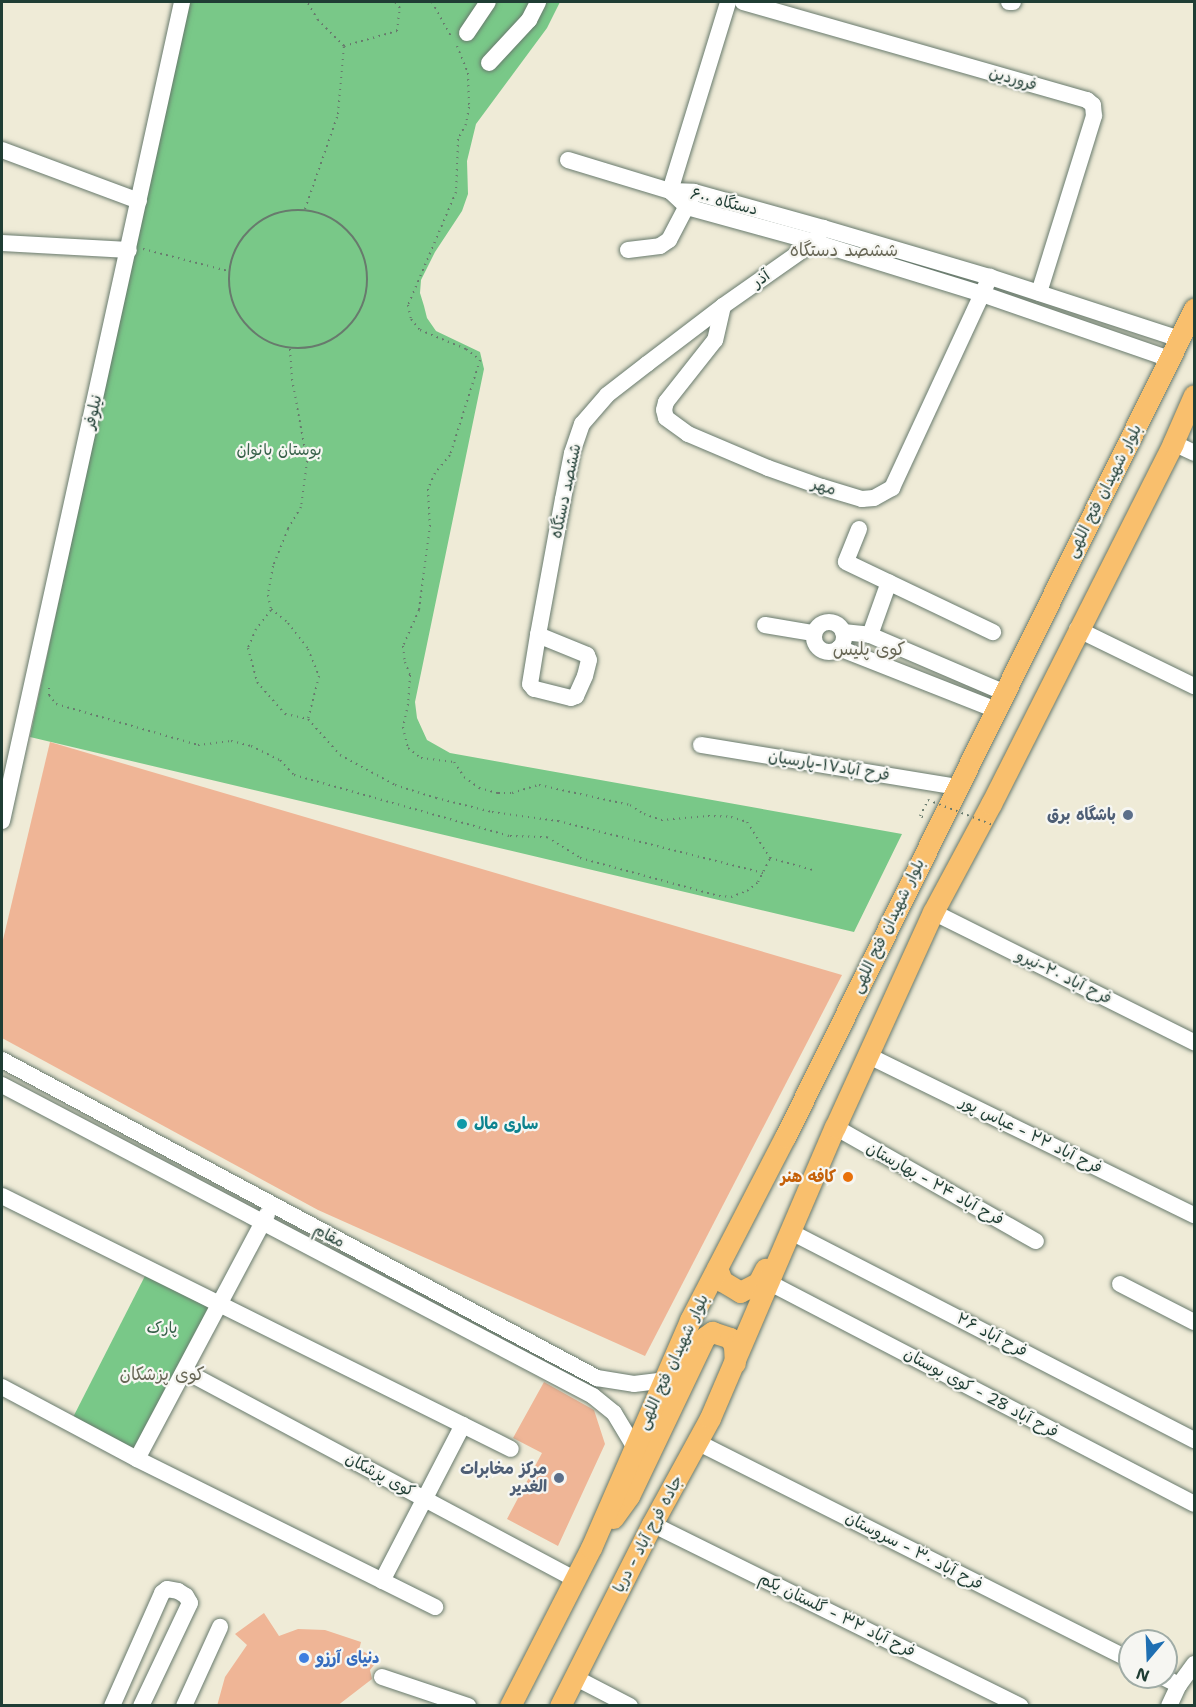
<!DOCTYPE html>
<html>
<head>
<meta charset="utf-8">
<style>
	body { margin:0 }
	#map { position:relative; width:1196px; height:1707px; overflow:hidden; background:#efebd7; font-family:"Shantell Sans","Playpen Sans Arabic",sans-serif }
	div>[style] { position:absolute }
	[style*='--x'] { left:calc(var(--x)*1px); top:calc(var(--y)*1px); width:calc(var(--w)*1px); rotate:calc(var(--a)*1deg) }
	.green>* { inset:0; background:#79c888; transform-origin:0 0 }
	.building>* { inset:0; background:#efb596 }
	.path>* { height:2px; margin-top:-1px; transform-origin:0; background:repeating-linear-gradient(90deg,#687a6d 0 1.5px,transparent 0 6px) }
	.path>.ring { margin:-1px; padding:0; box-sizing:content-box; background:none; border:2px solid #687a6d; border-radius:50% }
	.roads { filter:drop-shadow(0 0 2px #687a6d) drop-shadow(0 0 2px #687a6d) }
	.minor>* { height:16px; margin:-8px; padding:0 8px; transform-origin:8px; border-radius:8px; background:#fff }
	.minor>.ring { margin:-8px; padding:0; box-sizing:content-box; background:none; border:16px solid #fff; border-radius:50% }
	.major>* { height:21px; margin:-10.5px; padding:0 10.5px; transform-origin:10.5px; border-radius:10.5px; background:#f9bf6d }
	.path-bridge>* { height:2px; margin-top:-1px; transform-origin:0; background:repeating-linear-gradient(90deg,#687a6d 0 1.5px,transparent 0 6px) }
	.dots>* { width:16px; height:16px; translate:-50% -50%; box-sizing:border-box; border:3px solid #f6f6f2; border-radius:50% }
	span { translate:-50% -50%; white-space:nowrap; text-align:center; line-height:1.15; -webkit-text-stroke:4.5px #f6f6f2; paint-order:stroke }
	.street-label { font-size:16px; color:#1f3d34 }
	.park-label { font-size:16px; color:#366049 }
	.service-label { font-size:16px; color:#4e5e75; font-weight:700 }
	.right { translate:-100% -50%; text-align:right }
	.culture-label { font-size:16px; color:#0d838f; font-weight:700 }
	.left { translate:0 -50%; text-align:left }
	.food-label { font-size:16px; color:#c56008; font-weight:700 }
	.shop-label { font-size:16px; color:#366cbe; font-weight:700 }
	.neighbourhood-label { font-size:18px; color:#686756 }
	.frame { position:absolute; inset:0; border:3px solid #1f3d34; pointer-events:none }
	.north { position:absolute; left:1118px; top:1629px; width:60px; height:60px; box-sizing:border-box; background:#f6f6f2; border:2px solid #a0aca6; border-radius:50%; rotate:199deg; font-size:16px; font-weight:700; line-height:24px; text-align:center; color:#1f3d34 }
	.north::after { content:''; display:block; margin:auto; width:21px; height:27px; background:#1f6fb2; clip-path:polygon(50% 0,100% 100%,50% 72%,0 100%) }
</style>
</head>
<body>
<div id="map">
	<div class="green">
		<i style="clip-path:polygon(185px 2px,560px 2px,547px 28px,476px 124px,467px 161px,468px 194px,462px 211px,435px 252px,421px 280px,420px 293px,424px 306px,427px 318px,436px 331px,480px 352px,484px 369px,415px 702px,417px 718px,427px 740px,450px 753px,902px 834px,854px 932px,30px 737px)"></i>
		<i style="left:146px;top:1274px;width:80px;height:168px;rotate:27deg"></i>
	</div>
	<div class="building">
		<i style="clip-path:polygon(50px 742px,842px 975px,645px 1356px,318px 1210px,2px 1038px,2px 944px)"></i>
		<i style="clip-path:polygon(544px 1382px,594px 1410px,605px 1444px,558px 1546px,507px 1519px,542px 1453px,513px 1438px)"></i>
		<i style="clip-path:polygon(264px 1613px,279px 1636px,298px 1629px,325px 1630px,361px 1642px,359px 1650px,369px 1654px,366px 1659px,374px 1665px,370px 1670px,372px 1679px,337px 1706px,217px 1706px,225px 1677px,247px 1645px,235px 1634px)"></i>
	</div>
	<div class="path">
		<i style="--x:432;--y:2;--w:39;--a:61"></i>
		<i style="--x:344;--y:46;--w:55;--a:-15.8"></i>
		<i style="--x:397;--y:31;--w:23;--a:-83"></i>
		<i style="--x:400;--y:8;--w:8;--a:-130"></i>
		<i style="--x:457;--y:46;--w:29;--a:68"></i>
		<i style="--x:468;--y:73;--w:34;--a:88"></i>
		<i style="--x:469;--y:107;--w:17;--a:100"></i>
		<i style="--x:466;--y:124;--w:17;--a:118"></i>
		<i style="--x:458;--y:139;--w:53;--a:92.2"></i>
		<i style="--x:456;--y:192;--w:123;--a:113"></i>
		<i style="--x:408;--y:305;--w:14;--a:78"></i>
		<i style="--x:411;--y:319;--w:14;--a:51"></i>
		<i style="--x:420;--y:330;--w:50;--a:22.4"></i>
		<i style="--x:466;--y:349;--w:18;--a:38"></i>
		<i style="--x:480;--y:360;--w:100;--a:107.5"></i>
		<i style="--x:450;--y:455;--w:23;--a:130"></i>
		<i style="--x:435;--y:473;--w:17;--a:114"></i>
		<i style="--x:428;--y:489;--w:36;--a:87"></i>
		<i style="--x:430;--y:525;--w:86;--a:97.4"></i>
		<i style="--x:419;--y:610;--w:39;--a:114"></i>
		<i style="--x:403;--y:646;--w:16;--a:83"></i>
		<i style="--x:405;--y:662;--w:14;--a:69"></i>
		<i style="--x:410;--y:675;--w:29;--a:94"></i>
		<i style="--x:408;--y:704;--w:24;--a:102"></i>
		<i style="--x:403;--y:727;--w:22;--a:77"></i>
		<i style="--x:408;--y:748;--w:16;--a:38"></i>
		<i style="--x:421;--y:758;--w:33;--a:7"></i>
		<i style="--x:454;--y:762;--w:18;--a:56"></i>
		<i style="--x:464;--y:777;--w:19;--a:36"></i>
		<i style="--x:479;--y:788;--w:20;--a:15"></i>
		<i style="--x:498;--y:793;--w:14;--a:0"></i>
		<i style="--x:512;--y:793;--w:28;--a:-17"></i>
		<i style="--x:539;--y:785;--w:93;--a:12.4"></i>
		<i style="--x:630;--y:805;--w:17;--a:33"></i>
		<i style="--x:644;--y:814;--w:18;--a:19"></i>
		<i style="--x:661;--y:820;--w:47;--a:-4.9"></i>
		<i style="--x:708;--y:816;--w:23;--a:2"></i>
		<i style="--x:731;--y:817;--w:17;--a:17"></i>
		<i style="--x:747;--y:822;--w:43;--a:57.4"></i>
		<i style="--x:770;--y:858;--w:45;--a:15.6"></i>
		<i style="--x:305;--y:209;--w:101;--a:-70.8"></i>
		<i style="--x:338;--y:114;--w:68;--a:-85"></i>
		<i style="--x:344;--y:46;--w:37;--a:-135"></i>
		<i style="--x:318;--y:20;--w:21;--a:-121"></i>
		<i class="ring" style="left:229px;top:210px;width:136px;height:136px"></i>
		<i style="--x:143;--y:249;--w:88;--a:14.5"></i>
		<i style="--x:290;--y:349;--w:30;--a:86"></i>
		<i style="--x:292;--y:379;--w:83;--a:79.6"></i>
		<i style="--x:307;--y:461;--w:46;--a:97.4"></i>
		<i style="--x:301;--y:507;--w:26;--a:121"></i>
		<i style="--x:288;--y:529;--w:40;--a:112"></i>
		<i style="--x:273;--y:566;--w:29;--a:100"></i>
		<i style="--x:268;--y:595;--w:14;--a:78"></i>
		<i style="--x:271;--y:609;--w:22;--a:39"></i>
		<i style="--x:288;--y:623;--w:33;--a:52"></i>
		<i style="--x:308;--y:649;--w:29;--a:68"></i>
		<i style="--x:319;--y:676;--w:44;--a:104.3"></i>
		<i style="--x:308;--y:719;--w:48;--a:48.4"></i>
		<i style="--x:340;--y:755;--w:63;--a:28.6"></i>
		<i style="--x:395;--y:785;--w:43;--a:17.6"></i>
		<i style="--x:436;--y:798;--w:58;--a:14"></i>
		<i style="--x:492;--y:812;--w:67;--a:7.8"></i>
		<i style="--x:558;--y:821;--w:212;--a:14.2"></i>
		<i style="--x:271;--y:610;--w:24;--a:128"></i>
		<i style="--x:256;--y:629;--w:21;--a:113"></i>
		<i style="--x:248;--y:648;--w:35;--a:75"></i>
		<i style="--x:257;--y:682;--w:43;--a:48.8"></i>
		<i style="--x:285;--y:714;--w:24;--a:12"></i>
		<i style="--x:49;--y:688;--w:7;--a:90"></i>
		<i style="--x:49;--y:695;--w:11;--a:52"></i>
		<i style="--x:56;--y:704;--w:148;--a:16.1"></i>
		<i style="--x:198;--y:745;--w:33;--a:-7"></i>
		<i style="--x:231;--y:741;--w:21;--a:14"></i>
		<i style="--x:251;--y:746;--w:32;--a:26"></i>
		<i style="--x:280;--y:760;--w:21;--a:47"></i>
		<i style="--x:294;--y:775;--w:224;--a:15.8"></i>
		<i style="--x:510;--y:836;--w:37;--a:2"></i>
		<i style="--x:547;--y:837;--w:39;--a:32"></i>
		<i style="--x:580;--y:858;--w:144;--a:15.3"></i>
		<i style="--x:719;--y:896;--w:12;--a:5"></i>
		<i style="--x:731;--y:897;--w:17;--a:-21"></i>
		<i style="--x:747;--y:891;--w:14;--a:-39"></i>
		<i style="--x:758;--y:882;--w:27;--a:-63"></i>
		<i style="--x:923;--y:817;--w:3;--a:-162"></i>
		<i style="--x:920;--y:816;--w:18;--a:-63"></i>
	</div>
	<div class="roads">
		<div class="minor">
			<i style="--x:743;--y:2;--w:358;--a:15.9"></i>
			<i style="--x:1087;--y:100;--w:8;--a:40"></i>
			<i style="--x:1093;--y:105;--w:11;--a:85"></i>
			<i style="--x:1094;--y:116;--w:185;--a:107.3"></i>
			<i style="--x:1009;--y:2;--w:4;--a:0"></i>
			<i style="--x:467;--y:33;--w:37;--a:-56"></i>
			<i style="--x:489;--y:63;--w:59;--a:-47.1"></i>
			<i style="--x:529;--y:20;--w:20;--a:-63"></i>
			<i style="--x:2;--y:150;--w:146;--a:20.4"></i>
			<i style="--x:568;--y:160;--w:107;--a:16.9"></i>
			<i style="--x:670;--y:191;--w:24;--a:2"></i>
			<i style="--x:694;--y:192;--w:134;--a:15.6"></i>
			<i style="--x:823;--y:228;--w:174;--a:16.4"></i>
			<i style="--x:990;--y:277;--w:200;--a:18.1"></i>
			<i style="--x:670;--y:191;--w:23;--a:43"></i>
			<i style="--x:687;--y:207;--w:132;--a:15.4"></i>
			<i style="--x:814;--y:242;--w:176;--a:17.2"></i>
			<i style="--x:982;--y:294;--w:199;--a:19.1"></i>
			<i style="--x:670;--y:191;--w:198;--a:-72.9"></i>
			<i style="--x:2;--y:243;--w:127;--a:3.2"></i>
			<i style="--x:628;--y:250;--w:32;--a:-7"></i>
			<i style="--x:660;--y:246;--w:11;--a:-34"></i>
			<i style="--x:669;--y:240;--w:47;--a:-62.4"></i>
			<i style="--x:723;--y:306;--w:35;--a:103"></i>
			<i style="--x:715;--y:340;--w:79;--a:128.3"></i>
			<i style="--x:666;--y:402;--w:8;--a:104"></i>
			<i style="--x:664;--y:410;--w:8;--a:76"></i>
			<i style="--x:666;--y:418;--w:27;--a:36"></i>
			<i style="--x:688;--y:434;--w:87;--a:23"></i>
			<i style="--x:768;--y:468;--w:57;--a:19.4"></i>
			<i style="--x:822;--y:487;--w:42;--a:16.7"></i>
			<i style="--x:862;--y:499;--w:12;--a:-5"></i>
			<i style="--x:874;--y:498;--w:21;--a:-29"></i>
			<i style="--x:892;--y:488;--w:233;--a:-65.1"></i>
			<i style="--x:1173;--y:443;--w:23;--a:25"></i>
			<i style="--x:859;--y:529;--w:35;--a:112"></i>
			<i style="--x:846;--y:562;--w:163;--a:25.5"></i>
			<i class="ring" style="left:814px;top:622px;width:14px;height:14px"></i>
			<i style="--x:765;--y:625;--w:49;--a:9.5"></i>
			<i style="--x:1077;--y:629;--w:130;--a:26"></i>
			<i style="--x:843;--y:632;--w:27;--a:6"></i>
			<i style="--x:870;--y:635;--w:145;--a:23.2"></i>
			<i style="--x:538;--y:635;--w:53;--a:22.2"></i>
			<i style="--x:587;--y:655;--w:5;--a:68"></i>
			<i style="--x:589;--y:660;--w:16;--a:104"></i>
			<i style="--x:585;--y:676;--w:22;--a:114"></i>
			<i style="--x:576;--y:696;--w:5;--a:158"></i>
			<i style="--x:571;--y:698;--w:38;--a:-166"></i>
			<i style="--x:534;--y:689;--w:6;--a:-129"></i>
			<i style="--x:530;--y:684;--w:50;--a:-80.7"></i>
			<i style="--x:538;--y:635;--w:138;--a:-79.6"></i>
			<i style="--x:563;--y:499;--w:47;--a:-78.9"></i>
			<i style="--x:572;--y:453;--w:31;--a:-71"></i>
			<i style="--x:582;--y:424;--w:38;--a:-49"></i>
			<i style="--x:607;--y:395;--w:51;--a:-37.8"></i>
			<i style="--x:647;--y:364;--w:96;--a:-37.3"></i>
			<i style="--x:723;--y:306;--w:111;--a:-35.1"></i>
			<i style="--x:814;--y:242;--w:17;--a:-57"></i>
			<i style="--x:870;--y:635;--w:56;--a:-70.3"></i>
			<i style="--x:839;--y:648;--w:167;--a:21.5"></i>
			<i style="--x:701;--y:745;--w:259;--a:9.3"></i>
			<i style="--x:2;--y:821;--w:839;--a:-77.6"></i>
			<i style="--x:933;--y:912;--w:292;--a:26.5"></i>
			<i style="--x:867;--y:1055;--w:364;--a:26.1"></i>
			<i style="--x:2;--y:1060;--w:675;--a:28.12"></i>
			<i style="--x:597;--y:1378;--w:37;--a:9"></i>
			<i style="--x:634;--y:1384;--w:31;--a:-7"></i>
			<i style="--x:2;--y:1085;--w:668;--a:27.75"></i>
			<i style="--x:593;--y:1396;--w:27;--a:39"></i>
			<i style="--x:614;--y:1413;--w:39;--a:59"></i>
			<i style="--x:835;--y:1127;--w:231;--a:29.6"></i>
			<i style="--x:2;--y:1196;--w:568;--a:26.43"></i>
			<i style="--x:789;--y:1231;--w:456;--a:27.3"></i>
			<i style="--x:768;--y:1282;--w:480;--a:27.5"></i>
			<i style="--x:1120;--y:1284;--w:83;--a:27.2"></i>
			<i style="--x:185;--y:1371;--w:442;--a:28.1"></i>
			<i style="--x:2;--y:1387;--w:153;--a:28.1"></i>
			<i style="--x:137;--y:1459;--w:277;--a:-62"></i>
			<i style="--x:697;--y:1442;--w:485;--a:26.7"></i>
			<i style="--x:137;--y:1459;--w:333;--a:26.4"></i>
			<i style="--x:652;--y:1524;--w:411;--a:26.3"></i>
			<i style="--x:382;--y:1581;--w:176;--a:-62.6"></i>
			<i style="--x:382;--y:1677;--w:91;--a:18.6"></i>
			<i style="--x:574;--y:1677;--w:63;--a:27.4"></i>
			<i style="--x:1163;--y:1677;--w:18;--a:27"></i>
			<i style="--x:112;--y:1706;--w:124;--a:-66.1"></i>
			<i style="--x:162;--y:1593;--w:6;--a:-39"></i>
			<i style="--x:167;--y:1589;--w:11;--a:10"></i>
			<i style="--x:178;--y:1591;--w:9;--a:32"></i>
			<i style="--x:186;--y:1596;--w:8;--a:60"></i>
			<i style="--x:190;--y:1603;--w:114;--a:115.4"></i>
			<i style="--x:184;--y:1706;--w:87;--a:-65.5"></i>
			<i style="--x:1169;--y:1706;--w:23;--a:-65"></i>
			<i style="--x:1179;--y:1685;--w:26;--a:-54"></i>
		</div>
		<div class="major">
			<i style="--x:717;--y:1268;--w:14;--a:69"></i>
			<i style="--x:722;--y:1281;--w:21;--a:31"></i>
			<i style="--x:740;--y:1292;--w:20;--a:-27"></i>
			<i style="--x:758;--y:1283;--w:16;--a:-63"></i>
			<i style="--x:613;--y:1518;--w:27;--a:-54"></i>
			<i style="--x:629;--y:1496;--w:176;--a:-64.5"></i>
			<i style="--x:705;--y:1337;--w:9;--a:-36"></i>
			<i style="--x:712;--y:1332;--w:19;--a:18"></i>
			<i style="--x:730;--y:1338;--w:9;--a:63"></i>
			<i style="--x:734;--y:1346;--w:17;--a:87"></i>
			<i style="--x:510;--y:1706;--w:178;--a:-62.9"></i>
			<i style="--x:591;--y:1548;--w:249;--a:-66.5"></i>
			<i style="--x:690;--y:1320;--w:206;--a:-62.6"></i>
			<i style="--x:785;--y:1137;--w:924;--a:-63.71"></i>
			<i style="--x:560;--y:1706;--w:204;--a:-63.2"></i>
			<i style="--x:652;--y:1524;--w:121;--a:-61.3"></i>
			<i style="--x:710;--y:1418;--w:317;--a:-66.8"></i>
			<i style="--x:835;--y:1127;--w:236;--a:-65.5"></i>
			<i style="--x:933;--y:912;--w:123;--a:-61.8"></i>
			<i style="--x:991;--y:804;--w:404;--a:-63.2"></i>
			<i style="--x:1173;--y:443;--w:52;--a:-66.4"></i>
		</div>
	</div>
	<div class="path-bridge">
		<i style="--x:928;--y:800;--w:70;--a:21"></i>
	</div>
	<div class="dots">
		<i style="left:1128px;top:815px;background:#5c6f8a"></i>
		<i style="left:462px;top:1124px;background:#0f9aa8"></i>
		<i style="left:848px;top:1177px;background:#e8710a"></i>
		<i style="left:559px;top:1478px;background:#5c6f8a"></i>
		<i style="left:304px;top:1658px;background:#3f7fe0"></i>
	</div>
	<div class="street-label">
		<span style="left:1013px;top:79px;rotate:16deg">فروردین</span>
		<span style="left:724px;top:202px;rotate:14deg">۶۰۰ دستگاه</span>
		<span style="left:761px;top:279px;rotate:-35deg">آذر</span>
		<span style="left:93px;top:412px;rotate:-77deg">نیلوفر</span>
		<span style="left:824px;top:487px;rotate:18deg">مهر</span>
		<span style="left:566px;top:491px;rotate:-78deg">ششصد دستگاه</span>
		<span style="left:1104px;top:491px;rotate:-63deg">بلوار شهیدان فتح اللهی</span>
		<span style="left:829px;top:766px;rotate:9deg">فرح آباد۱۷-پارسیان</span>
		<span style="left:888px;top:926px;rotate:-64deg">بلوار شهیدان فتح اللهی</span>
		<span style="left:1064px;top:977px;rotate:26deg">فرح آباد ۲۰-نیرو</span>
		<span style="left:1031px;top:1135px;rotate:26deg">فرح آباد ۲۲ - عباس پور</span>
		<span style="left:935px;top:1184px;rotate:29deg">فرح آباد ۲۴ - بهارستان</span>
		<span style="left:329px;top:1236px;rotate:28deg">مقام</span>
		<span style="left:992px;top:1335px;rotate:27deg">فرح آباد ۲۶</span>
		<span style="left:673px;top:1362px;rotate:-65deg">بلوار شهیدان فتح اللهی</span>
		<span style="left:981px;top:1393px;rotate:28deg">فرح آباد 28 - کوی بوستان</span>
		<span style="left:380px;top:1475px;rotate:28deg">کوی پزشکان</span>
		<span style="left:648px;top:1534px;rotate:-62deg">جاده فرح آباد - دریا</span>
		<span style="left:914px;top:1551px;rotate:27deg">فرح آباد ۳۰ - سروستان</span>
		<span style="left:837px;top:1615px;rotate:26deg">فرح آباد ۳۲ - گلستان یکم</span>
	</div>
	<div class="park-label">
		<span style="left:279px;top:450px">بوستان بانوان</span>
		<span style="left:162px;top:1328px">پارک</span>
	</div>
	<div class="service-label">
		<span class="right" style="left:1116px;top:815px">باشگاه برق</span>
		<span class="right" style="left:547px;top:1478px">مرکز مخابرات<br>الغدیر</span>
	</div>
	<div class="culture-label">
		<span class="left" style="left:474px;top:1124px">ساری مال</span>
	</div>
	<div class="food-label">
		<span class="right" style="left:836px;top:1177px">کافه هنر</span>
	</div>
	<div class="shop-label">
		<span class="left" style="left:316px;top:1658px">دنیای آرزو</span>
	</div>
	<div class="neighbourhood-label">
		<span style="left:844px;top:250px">ششصد دستگاه</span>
		<span style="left:869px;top:649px">کوی پلیس</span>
		<span style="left:162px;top:1374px">کوی پزشکان</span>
	</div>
	<div class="frame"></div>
	<div class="north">N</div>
</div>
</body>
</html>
